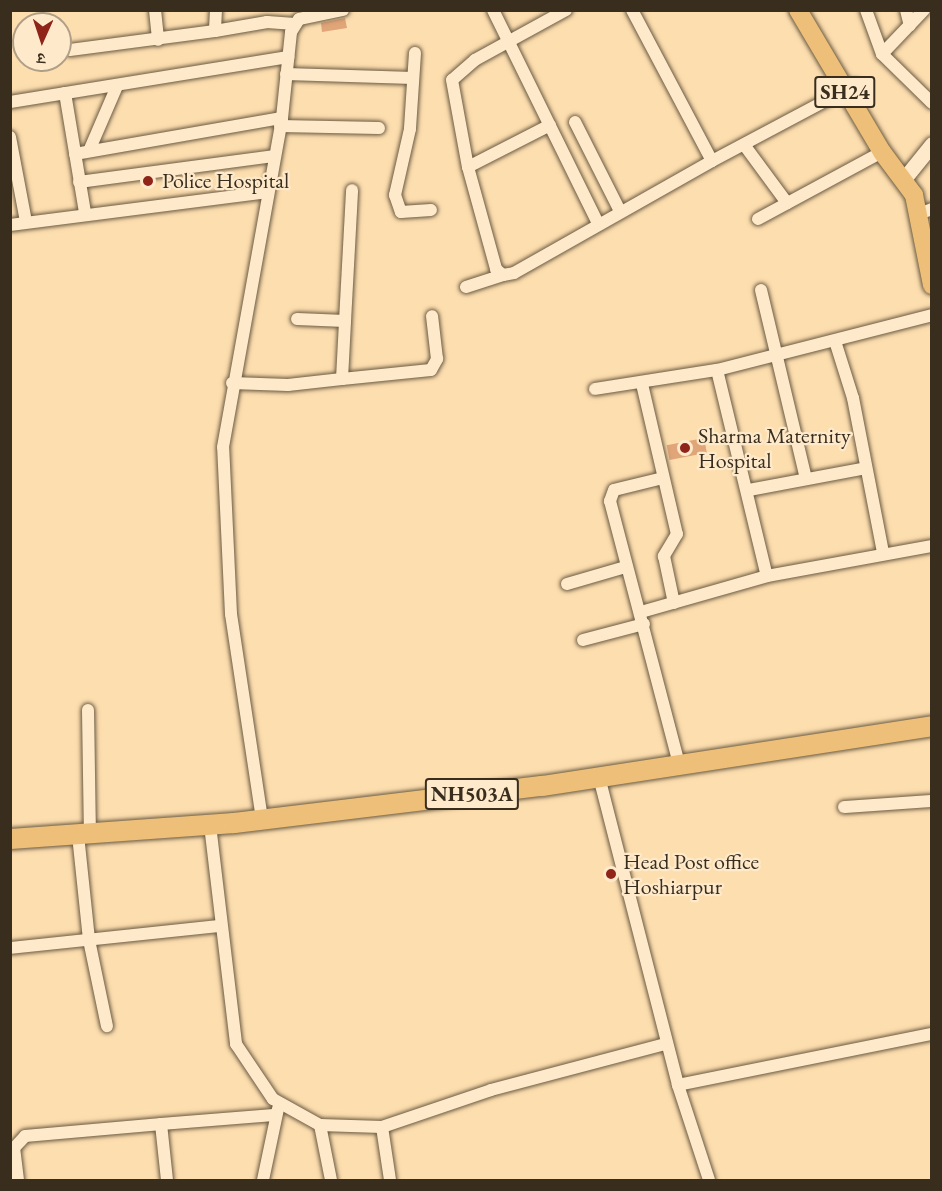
<!DOCTYPE html>
<html>
<head>
<meta charset="utf-8">
<style>
	body { margin:0 }
	#map { position:relative; width:942px; height:1191px; overflow:hidden; background:#fddeaf; font-family:"EB Garamond","Noto Serif Devanagari",serif }
	div>[style] { position:absolute }
	[style*='--x'] { left:calc(var(--x)*1px); top:calc(var(--y)*1px); width:calc(var(--w)*1px); rotate:calc(var(--a)*1deg) }
	.building>* { inset:0; background:#e0a578; transform-origin:0 0 }
	.roads { filter:drop-shadow(0 0 2px #6a5a42) drop-shadow(0 0 2px #6a5a42) }
	.minor>* { height:12px; margin:-6px; padding:0 6px; transform-origin:6px; border-radius:6px; background:#feeacb }
	.tertiary>* { height:15px; margin:-7.5px; padding:0 7.5px; transform-origin:7.5px; border-radius:7.5px; background:#feeacb }
	.primary>* { height:18px; margin:-9px; padding:0 9px; transform-origin:9px; border-radius:9px; background:#eebf78 }
	.trunk>* { height:20px; margin:-10px; padding:0 10px; transform-origin:10px; border-radius:10px; background:#eebf78 }
	.dots>* { width:16px; height:16px; translate:-50% -50%; box-sizing:border-box; border:3px solid #feeacb; border-radius:50% }
	span { translate:-50% -50%; white-space:nowrap; text-align:center; line-height:1.15; -webkit-text-stroke:4.5px #feeacb; paint-order:stroke }
	.shield-label span { padding:2px 4px; background:#feeacb; border:2px solid; border-radius:4px; -webkit-text-stroke-width:0 }
	.shield-label { font-size:21px; color:#392e1e; font-weight:700 }
	.poi-label { font-size:22px; color:#392e1e }
	.left { translate:0 -50%; text-align:left }
	.frame { position:absolute; inset:0; border:12px solid #392e1e; pointer-events:none }
	.north { position:absolute; left:12px; top:12px; width:60px; height:60px; box-sizing:border-box; background:#feeacb; border:2px solid #af9f86; border-radius:50%; rotate:183deg; font-size:16px; font-weight:700; line-height:24px; text-align:center; color:#392e1e }
	.north::after { content:''; display:block; margin:auto; width:21px; height:27px; background:#8f2418; clip-path:polygon(50% 0,100% 100%,50% 72%,0 100%) }
</style>
</head>
<body>
<div id="map">
	<div class="building">
		<i style="clip-path:polygon(345px 18px,347px 28px,322px 32px,321px 23px)"></i>
		<i style="left:704px;top:438px;width:15px;height:38px;rotate:79deg"></i>
	</div>
	<div class="roads">
		<div class="minor">
			<i style="--x:155;--y:10;--w:30;--a:84"></i>
			<i style="--x:216;--y:10;--w:21;--a:93"></i>
			<i style="--x:215;--y:31;--w:53;--a:-9.8"></i>
			<i style="--x:267;--y:22;--w:28;--a:4"></i>
			<i style="--x:493;--y:10;--w:237;--a:63.8"></i>
			<i style="--x:566;--y:10;--w:104;--a:151.2"></i>
			<i style="--x:475;--y:60;--w:30;--a:139"></i>
			<i style="--x:452;--y:80;--w:88;--a:79.6"></i>
			<i style="--x:468;--y:167;--w:106;--a:74.6"></i>
			<i style="--x:496;--y:269;--w:9;--a:41"></i>
			<i style="--x:503;--y:275;--w:11;--a:-10"></i>
			<i style="--x:514;--y:273;--w:227;--a:-29.5"></i>
			<i style="--x:712;--y:161;--w:171;--a:-117.9"></i>
			<i style="--x:866;--y:10;--w:47;--a:70"></i>
			<i style="--x:882;--y:54;--w:70;--a:44.4"></i>
			<i style="--x:906;--y:10;--w:16;--a:76"></i>
			<i style="--x:70;--y:50;--w:146;--a:-7.5"></i>
			<i style="--x:415;--y:53;--w:76;--a:93.8"></i>
			<i style="--x:410;--y:129;--w:68;--a:102.8"></i>
			<i style="--x:395;--y:195;--w:18;--a:71"></i>
			<i style="--x:401;--y:212;--w:30;--a:-4"></i>
			<i style="--x:882;--y:54;--w:61;--a:-46.3"></i>
			<i style="--x:286;--y:74;--w:127;--a:1.8"></i>
			<i style="--x:65;--y:93;--w:122;--a:80.5"></i>
			<i style="--x:10;--y:102;--w:282;--a:-9.2"></i>
			<i style="--x:575;--y:122;--w:100;--a:63.2"></i>
			<i style="--x:280;--y:126;--w:99;--a:1.2"></i>
			<i style="--x:10;--y:137;--w:86;--a:79.3"></i>
			<i style="--x:745;--y:146;--w:71;--a:53.6"></i>
			<i style="--x:89;--y:151;--w:71;--a:-66.7"></i>
			<i style="--x:75;--y:154;--w:210;--a:-9.9"></i>
			<i style="--x:712;--y:161;--w:162;--a:-28"></i>
			<i style="--x:468;--y:167;--w:92;--a:-27.1"></i>
			<i style="--x:79;--y:182;--w:196;--a:-7.6"></i>
			<i style="--x:924;--y:212;--w:9;--a:-21"></i>
			<i style="--x:758;--y:219;--w:141;--a:-28.4"></i>
			<i style="--x:10;--y:225;--w:258;--a:-7.3"></i>
			<i style="--x:466;--y:287;--w:39;--a:-18"></i>
			<i style="--x:761;--y:290;--w:194;--a:76.6"></i>
			<i style="--x:345;--y:321;--w:131;--a:-86.9"></i>
			<i style="--x:835;--y:341;--w:60;--a:72.5"></i>
			<i style="--x:853;--y:398;--w:158;--a:79"></i>
			<i style="--x:717;--y:370;--w:212;--a:76.4"></i>
			<i style="--x:342;--y:379;--w:89;--a:-5.8"></i>
			<i style="--x:431;--y:370;--w:13;--a:-61"></i>
			<i style="--x:437;--y:359;--w:43;--a:-96.6"></i>
			<i style="--x:232;--y:383;--w:56;--a:2"></i>
			<i style="--x:288;--y:385;--w:54;--a:-6.3"></i>
			<i style="--x:342;--y:379;--w:58;--a:-87"></i>
			<i style="--x:345;--y:321;--w:48;--a:-177.6"></i>
			<i style="--x:642;--y:384;--w:154;--a:76.9"></i>
			<i style="--x:677;--y:534;--w:26;--a:121"></i>
			<i style="--x:664;--y:556;--w:48;--a:78"></i>
			<i style="--x:595;--y:389;--w:123;--a:-8.9"></i>
			<i style="--x:717;--y:370;--w:222;--a:-14.3"></i>
			<i style="--x:663;--y:478;--w:50;--a:166.2"></i>
			<i style="--x:614;--y:490;--w:12;--a:110"></i>
			<i style="--x:610;--y:501;--w:272;--a:75.3"></i>
			<i style="--x:749;--y:490;--w:119;--a:-10.6"></i>
			<i style="--x:567;--y:584;--w:60;--a:-16.3"></i>
			<i style="--x:641;--y:612;--w:131;--a:-15.9"></i>
			<i style="--x:767;--y:576;--w:168;--a:-10.3"></i>
			<i style="--x:583;--y:640;--w:63;--a:-14.7"></i>
			<i style="--x:88;--y:710;--w:124;--a:89.1"></i>
			<i style="--x:599;--y:777;--w:318;--a:75.6"></i>
			<i style="--x:678;--y:1085;--w:259;--a:-11.4"></i>
			<i style="--x:844;--y:807;--w:88;--a:-3.9"></i>
			<i style="--x:262;--y:819;--w:207;--a:-98.6"></i>
			<i style="--x:231;--y:614;--w:167;--a:-92.7"></i>
			<i style="--x:223;--y:447;--w:334;--a:-79.8"></i>
			<i style="--x:282;--y:118;--w:86;--a:-84"></i>
			<i style="--x:291;--y:32;--w:15;--a:-58"></i>
			<i style="--x:299;--y:19;--w:45;--a:-11.6"></i>
			<i style="--x:210;--y:825;--w:221;--a:83.2"></i>
			<i style="--x:236;--y:1044;--w:66;--a:56.1"></i>
			<i style="--x:273;--y:1099;--w:54;--a:29"></i>
			<i style="--x:320;--y:1125;--w:62;--a:1.8"></i>
			<i style="--x:382;--y:1127;--w:115;--a:-18.7"></i>
			<i style="--x:491;--y:1090;--w:180;--a:-14.8"></i>
			<i style="--x:78;--y:835;--w:106;--a:84"></i>
			<i style="--x:89;--y:940;--w:88;--a:78.2"></i>
			<i style="--x:10;--y:948;--w:211;--a:-6"></i>
			<i style="--x:678;--y:1085;--w:100;--a:71.9"></i>
			<i style="--x:161;--y:1124;--w:113;--a:-4.6"></i>
			<i style="--x:320;--y:1125;--w:56;--a:78.7"></i>
			<i style="--x:382;--y:1127;--w:54;--a:81.4"></i>
			<i style="--x:18;--y:1180;--w:32;--a:-97"></i>
			<i style="--x:14;--y:1148;--w:16;--a:-47"></i>
			<i style="--x:25;--y:1136;--w:137;--a:-5"></i>
			<i style="--x:161;--y:1124;--w:56;--a:83.9"></i>
			<i style="--x:263;--y:1180;--w:73;--a:-78.1"></i>
		</div>
		<div class="tertiary">
			<i style="--x:903;--y:180;--w:46;--a:-51.1"></i>
		</div>
		<div class="primary">
			<i style="--x:798;--y:10;--w:165;--a:59.4"></i>
			<i style="--x:882;--y:152;--w:54;--a:53.3"></i>
			<i style="--x:914;--y:195;--w:92;--a:78.7"></i>
		</div>
		<div class="trunk">
			<i style="--x:10;--y:839;--w:225;--a:-4.1"></i>
			<i style="--x:234;--y:823;--w:310;--a:-6.9"></i>
			<i style="--x:542;--y:786;--w:395;--a:-8.7"></i>
		</div>
	</div>
	<div class="dots">
		<i style="left:148px;top:181px;background:#8f2418"></i>
		<i style="left:685px;top:448px;background:#8f2418"></i>
		<i style="left:611px;top:874px;background:#8f2418"></i>
	</div>
	<div class="shield-label">
		<span style="left:845px;top:92px">SH24</span>
		<span style="left:472px;top:794px">NH503A</span>
	</div>
	<div class="poi-label">
		<span class="left" style="left:162px;top:181px">Police Hospital</span>
		<span class="left" style="left:698px;top:448px">Sharma Maternity<br>Hospital</span>
		<span class="left" style="left:623px;top:874px">Head Post office<br>Hoshiarpur</span>
	</div>
	<div class="frame"></div>
	<div class="north">उ</div>
</div>
</body>
</html>
